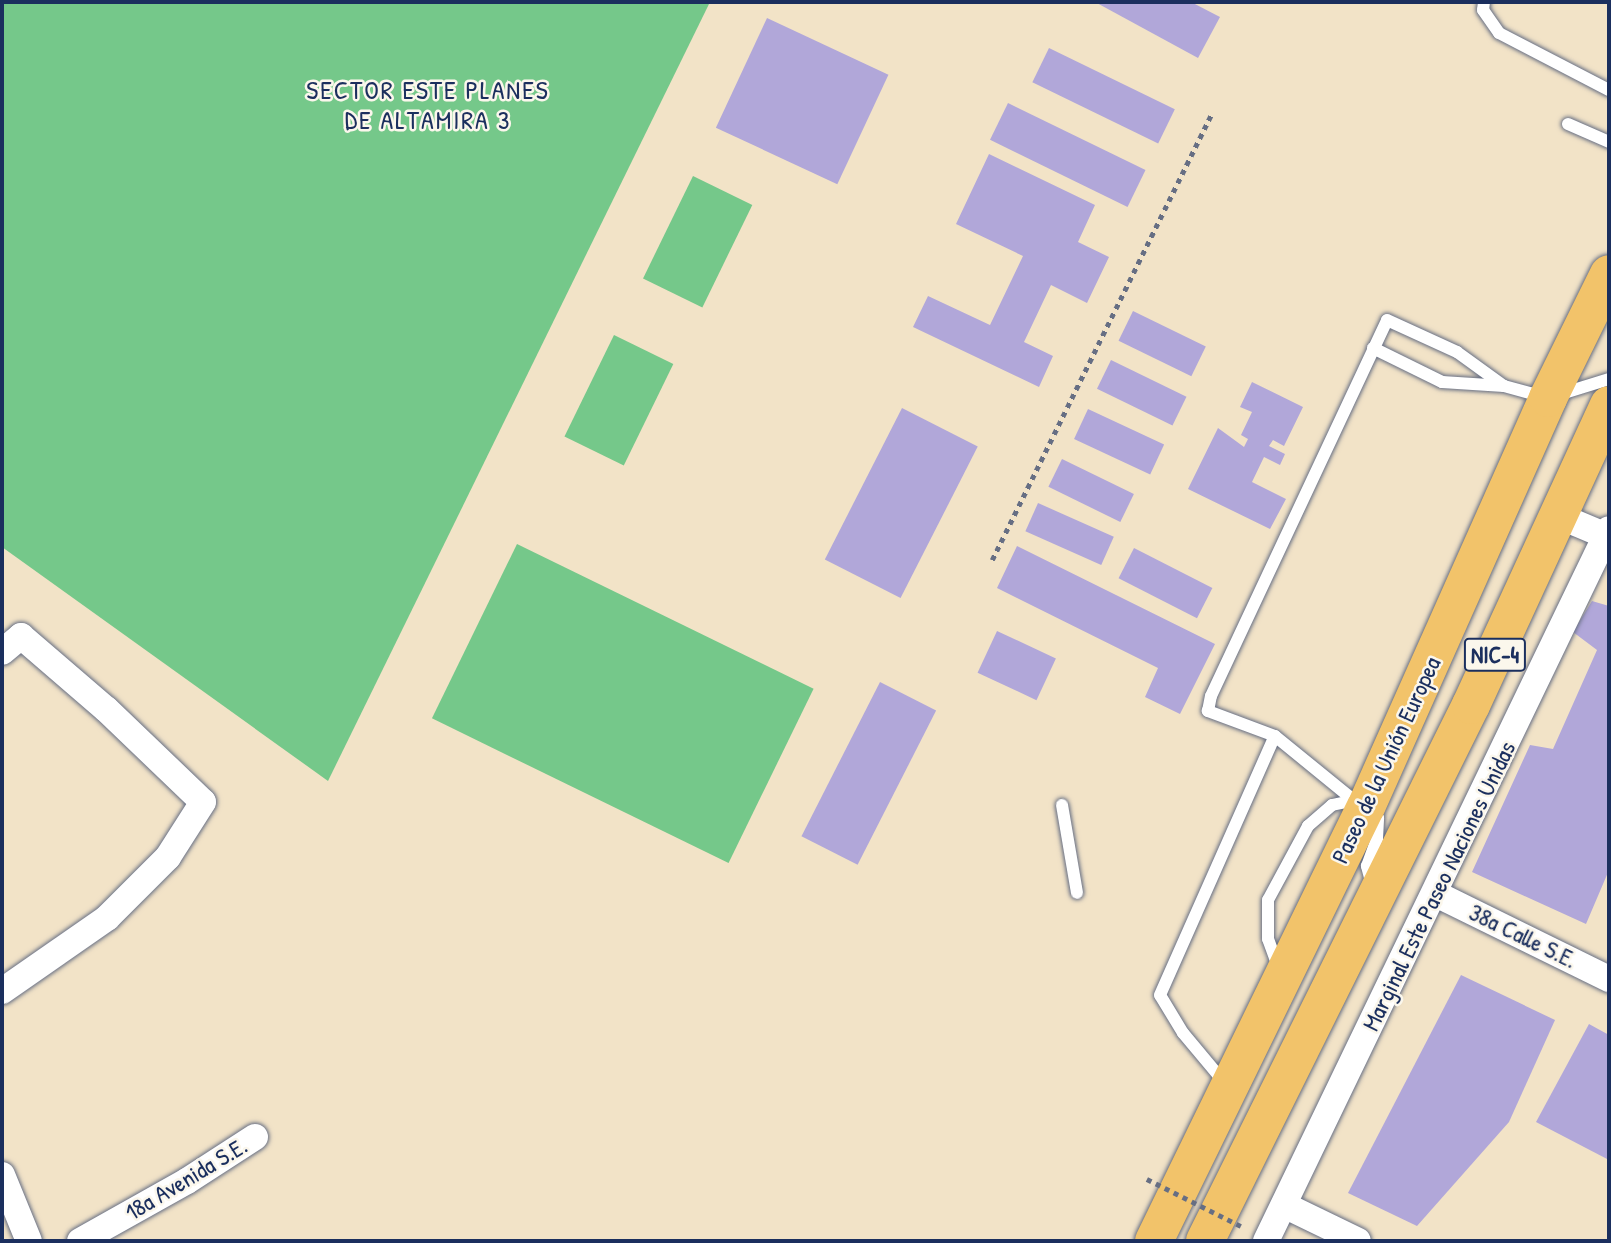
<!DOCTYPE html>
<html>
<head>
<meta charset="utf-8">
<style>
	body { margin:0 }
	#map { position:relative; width:1611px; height:1243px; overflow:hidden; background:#f2e3c7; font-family:"Patrick Hand",sans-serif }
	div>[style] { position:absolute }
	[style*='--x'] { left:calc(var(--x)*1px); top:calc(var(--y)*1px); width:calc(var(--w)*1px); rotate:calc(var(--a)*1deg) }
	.green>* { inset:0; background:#75c88a; transform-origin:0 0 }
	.building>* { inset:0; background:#b1a7d9; transform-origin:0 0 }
	.path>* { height:4.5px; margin-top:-2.25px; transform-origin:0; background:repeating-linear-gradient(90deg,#666e83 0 5px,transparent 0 10px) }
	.roads { filter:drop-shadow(0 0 2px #666e83) drop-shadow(0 0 2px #666e83) }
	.service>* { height:12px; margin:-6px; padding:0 6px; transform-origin:6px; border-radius:6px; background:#fff }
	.minor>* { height:26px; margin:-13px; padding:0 13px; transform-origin:13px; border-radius:13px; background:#fff }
	.trunk>* { height:38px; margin:-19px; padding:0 19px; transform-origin:19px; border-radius:19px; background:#f2c36a }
	.path-bridge>* { height:4.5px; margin-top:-2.25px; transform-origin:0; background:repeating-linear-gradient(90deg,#666e83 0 5px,transparent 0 10px) }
	span { translate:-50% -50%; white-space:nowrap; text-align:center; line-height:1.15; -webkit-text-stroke:5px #fbf7ec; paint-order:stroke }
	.shield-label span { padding:2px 5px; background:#fbf7ec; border:2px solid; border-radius:5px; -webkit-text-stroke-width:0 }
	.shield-label { font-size:23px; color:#1b2f5e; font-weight:700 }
	.street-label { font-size:24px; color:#1b2f5e }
	.neighbourhood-label { font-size:26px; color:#1b2f5e; letter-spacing:2px }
	.frame { position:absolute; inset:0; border:4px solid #1b2f5e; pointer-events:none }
</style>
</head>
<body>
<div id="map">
	<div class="green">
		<i style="clip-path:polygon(2px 2px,710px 2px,328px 781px,2px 547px)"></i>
		<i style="left:693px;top:176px;width:66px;height:114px;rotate:26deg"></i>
		<i style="left:614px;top:335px;width:66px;height:113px;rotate:26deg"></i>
		<i style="left:517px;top:544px;width:330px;height:194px;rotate:26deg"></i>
	</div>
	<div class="building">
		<i style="clip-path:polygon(1095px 2px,1191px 2px,1220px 17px,1198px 58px)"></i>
		<i style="left:767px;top:18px;width:134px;height:121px;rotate:25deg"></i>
		<i style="left:1049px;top:48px;width:140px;height:38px;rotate:26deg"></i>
		<i style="left:1008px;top:103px;width:153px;height:41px;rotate:26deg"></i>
		<i style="clip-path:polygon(989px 154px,1095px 205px,1078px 242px,1109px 257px,1087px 303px,1051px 285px,1024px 342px,1053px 356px,1039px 387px,913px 327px,928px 296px,990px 325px,1023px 256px,956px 224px)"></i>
		<i style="left:1133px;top:311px;width:81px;height:33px;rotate:26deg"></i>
		<i style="left:1111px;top:360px;width:84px;height:32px;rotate:26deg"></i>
		<i style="clip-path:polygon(1252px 382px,1303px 407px,1284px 446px,1273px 440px,1269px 446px,1285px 454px,1280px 465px,1264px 457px,1252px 482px,1286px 499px,1270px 529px,1188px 489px,1218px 428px,1244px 447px,1248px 439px,1241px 435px,1252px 412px,1240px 407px)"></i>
		<i style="left:902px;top:408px;width:85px;height:170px;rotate:27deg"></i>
		<i style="left:1088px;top:409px;width:84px;height:33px;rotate:25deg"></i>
		<i style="left:1062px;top:459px;width:80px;height:31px;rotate:26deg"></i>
		<i style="left:1038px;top:503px;width:83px;height:31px;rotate:24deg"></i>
		<i style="clip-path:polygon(1017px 546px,1215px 644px,1180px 714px,1145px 697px,1158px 668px,997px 588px)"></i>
		<i style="left:1134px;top:548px;width:88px;height:34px;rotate:27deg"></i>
		<i style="clip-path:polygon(1592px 601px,1609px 606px,1609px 870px,1586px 924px,1472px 872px,1530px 745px,1553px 749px,1597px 650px,1573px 632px)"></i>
		<i style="left:997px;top:631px;width:65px;height:46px;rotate:25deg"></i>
		<i style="left:880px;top:682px;width:63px;height:173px;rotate:27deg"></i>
		<i style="clip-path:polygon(1461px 975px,1555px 1020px,1509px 1122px,1417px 1226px,1348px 1193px)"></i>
		<i style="clip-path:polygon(1589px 1024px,1609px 1035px,1609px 1160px,1536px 1122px)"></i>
	</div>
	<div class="path">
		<i style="--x:992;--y:560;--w:498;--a:-63.8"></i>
	</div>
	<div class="roads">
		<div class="service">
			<i style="--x:1484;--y:2;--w:8;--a:97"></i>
			<i style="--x:1483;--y:10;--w:28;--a:55"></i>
			<i style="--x:1499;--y:33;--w:124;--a:27.4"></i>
			<i style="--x:1568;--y:124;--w:45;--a:23.7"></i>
			<i style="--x:1373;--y:348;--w:77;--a:26.2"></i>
			<i style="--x:1442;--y:382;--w:62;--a:3.7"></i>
			<i style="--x:1504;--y:386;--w:46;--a:15.3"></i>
			<i style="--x:1548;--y:398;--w:64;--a:-17.3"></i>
			<i style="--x:1351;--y:798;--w:98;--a:-140.8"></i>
			<i style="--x:1275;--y:736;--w:72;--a:-159.5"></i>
			<i style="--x:1208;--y:711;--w:15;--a:-79"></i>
			<i style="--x:1211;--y:696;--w:415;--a:-64.9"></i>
			<i style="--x:1387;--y:320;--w:77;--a:24.6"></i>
			<i style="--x:1457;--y:352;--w:58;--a:35.9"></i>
			<i style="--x:1062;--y:805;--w:89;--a:80.3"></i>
			<i style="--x:1372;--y:885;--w:20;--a:-105"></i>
			<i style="--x:1367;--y:866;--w:29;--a:-70"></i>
			<i style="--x:1377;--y:839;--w:21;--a:-87"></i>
			<i style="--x:1378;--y:818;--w:7;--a:-135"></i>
			<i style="--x:1279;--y:969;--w:32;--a:-110"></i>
			<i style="--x:1268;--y:939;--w:39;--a:-90"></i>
			<i style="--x:1268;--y:900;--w:84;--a:-61.6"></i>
			<i style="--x:1308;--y:826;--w:32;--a:-41"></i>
			<i style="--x:1332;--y:805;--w:25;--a:-12"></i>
			<i style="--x:1224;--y:1082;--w:64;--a:-129.9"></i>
			<i style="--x:1183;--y:1033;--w:44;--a:-121.2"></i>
			<i style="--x:1160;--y:995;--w:283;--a:-66.1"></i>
		</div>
		<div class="minor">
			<i style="--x:1559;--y:516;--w:54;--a:22.8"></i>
			<i style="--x:2;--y:652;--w:25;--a:-40"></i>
			<i style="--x:21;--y:636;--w:112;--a:40.7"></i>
			<i style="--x:106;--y:709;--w:134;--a:43.8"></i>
			<i style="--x:203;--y:802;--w:65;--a:122.5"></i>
			<i style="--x:168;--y:857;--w:86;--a:135"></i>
			<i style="--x:107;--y:918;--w:128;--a:145.2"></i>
			<i style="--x:1436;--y:894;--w:193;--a:26.2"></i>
			<i style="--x:2;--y:1175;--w:71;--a:67.8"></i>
			<i style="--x:1284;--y:1205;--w:82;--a:25.9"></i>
			<i style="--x:80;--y:1241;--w:123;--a:-29.3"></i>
			<i style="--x:187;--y:1181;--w:81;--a:-32.9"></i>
			<i style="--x:1266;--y:1241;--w:790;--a:-64.28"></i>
		</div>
		<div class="trunk">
			<i style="--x:1154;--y:1241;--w:483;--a:-64"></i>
			<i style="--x:1366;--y:807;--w:448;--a:-66"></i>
			<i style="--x:1548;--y:398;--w:138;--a:-63.8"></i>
			<i style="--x:1205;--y:1241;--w:598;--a:-63.61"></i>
			<i style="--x:1471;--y:705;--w:330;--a:-65.3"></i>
		</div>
	</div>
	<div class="path-bridge">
		<i style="--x:1147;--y:1179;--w:107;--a:26.6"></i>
	</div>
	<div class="shield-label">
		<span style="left:1495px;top:655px">NIC-4</span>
	</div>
	<div class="street-label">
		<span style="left:1386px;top:760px;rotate:-65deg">Paseo de la Unión Europea</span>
		<span style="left:1439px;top:886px;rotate:-64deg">Marginal Este Paseo Naciones Unidas</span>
		<span style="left:1523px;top:936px;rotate:26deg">38a Calle S.E.</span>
		<span style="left:186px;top:1179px;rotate:-31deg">18a Avenida S.E.</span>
	</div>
	<div class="neighbourhood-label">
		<span style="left:428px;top:105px">SECTOR ESTE PLANES<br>DE ALTAMIRA 3</span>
	</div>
	<div class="frame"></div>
</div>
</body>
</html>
